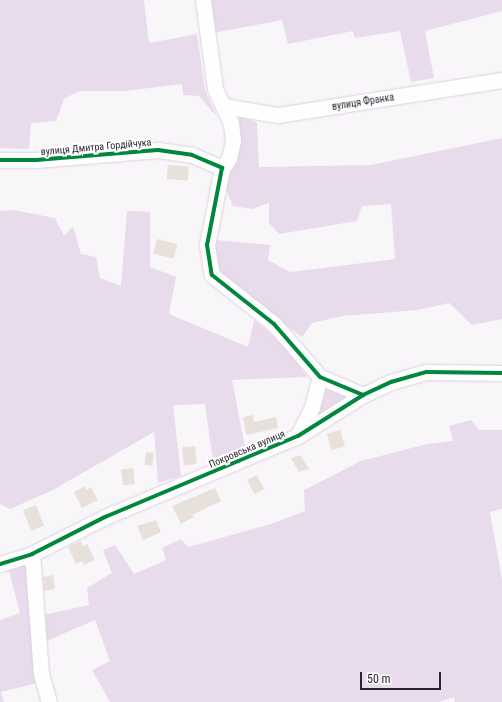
<!DOCTYPE html>
<html>
<head>
<meta charset="utf-8">
<style>
	body { margin:0 }
	#map { position:relative; width:502px; height:702px; overflow:hidden; background:#f9f6fa; font-family:"Roboto Condensed",sans-serif }
	div>[style] { position:absolute }
	[style*='--x'] { left:calc(var(--x)*1px); top:calc(var(--y)*1px); width:calc(var(--w)*1px); rotate:calc(var(--a)*1deg) }
	.green>* { inset:0; background:#e8dcec }
	.building>* { inset:0; background:#e8e1db; transform-origin:0 0 }
	.roads { filter:drop-shadow(0 0 1px #d9d3da) drop-shadow(0 0 1px #d9d3da) }
	.minor>* { height:15px; margin:-7.5px; padding:0 7.5px; transform-origin:7.5px; border-radius:7.5px; background:#fefefe }
	.cycleway>* { height:4px; margin:-2px; padding:0 2px; transform-origin:2px; border-radius:2px; background:#00873e }
	span { translate:-50% -50%; white-space:nowrap; text-align:center; line-height:1.15; -webkit-text-stroke:4px #fff; paint-order:stroke }
	.street-label { font-size:10px; color:#2b232e }
	.scale { position:absolute; left:360px; top:672px; width:81px; height:18px; box-sizing:border-box; border:2px solid #2b232e; border-top:0; padding-left:5px; font-size:12px; line-height:14px; white-space:nowrap; color:#2b232e; -webkit-text-stroke:3px #fff; paint-order:stroke }
</style>
</head>
<body>
<div id="map">
	<div class="green">
		<i style="clip-path:polygon(0 0,144px 0,149px 43px,197px 34px,205px 90px,217px 117px,199px 96px,183px 95px,182px 84px,125px 91px,79px 91px,64px 99px,56px 121px,31px 123px,29px 149px,0 148px)"></i>
		<i style="clip-path:polygon(207px 0,502px 0,502px 11px,425px 31px,434px 78px,411px 82px,400px 31px,355px 38px,353px 31px,288px 44px,282px 20px,213px 33px)"></i>
		<i style="clip-path:polygon(239px 116px,257px 123px,259px 167px,371px 165px,502px 138px,502px 319px,472px 325px,449px 303px,418px 310px,343px 316px,312px 323px,302px 337px,224px 280px,217px 267px,216px 240px,270px 245px,268px 260px,290px 272px,395px 259px,391px 204px,362px 206px,357px 221px,279px 234px,269px 223px,269px 203px,252px 209px,233px 206px,226px 189px,240px 140px)"></i>
		<i style="clip-path:polygon(13px 210px,55px 218px,64px 236px,73px 226px,81px 254px,96px 257px,100px 278px,121px 286px,127px 211px,150px 212px,150px 267px,176px 277px,169px 314px,248px 347px,254px 320px,267px 330px,294px 358px,307px 377px,232px 380px,246px 452px,213px 462px,205px 404px,173px 405px,181px 476px,158px 483px,154px 432px,51px 491px,10px 509px,0 504px,0 211px)"></i>
		<i style="clip-path:polygon(322px 381px,355px 396px,309px 421px)"></i>
		<i style="clip-path:polygon(471px 420px,479px 430px,502px 430px,502px 509px,490px 512px,502px 580px,502px 702px,455px 702px,454px 697px,439px 702px,110px 702px,92px 670px,110px 661px,95px 620px,42px 643px,43px 615px,89px 605px,87px 588px,112px 573px,103px 550px,115px 545px,134px 574px,166px 560px,162px 548px,181px 539px,188px 547px,271px 524px,305px 511px,304px 490px,361px 461px,427px 444px,453px 441px,449px 426px)"></i>
		<i style="clip-path:polygon(26px 564px,38px 683px,1px 692px,4px 702px,0 702px,0 620px,20px 613px,8px 567px)"></i>
	</div>
	<div class="building">
		<i style="left:168px;top:165px;width:21px;height:14px;rotate:5deg"></i>
		<i style="left:157px;top:239px;width:21px;height:15px;rotate:14deg"></i>
		<i style="clip-path:polygon(253px 415px,254px 422px,276px 417px,278px 428px,246px 435px,243px 417px)"></i>
		<i style="left:340px;top:430px;width:17px;height:14px;rotate:73deg"></i>
		<i style="left:195px;top:446px;width:18px;height:13px;rotate:84deg"></i>
		<i style="left:146px;top:452px;width:8px;height:13px;rotate:7deg"></i>
		<i style="clip-path:polygon(300px 455px,309px 469px,299px 472px,291px 458px)"></i>
		<i style="left:133px;top:468px;width:16px;height:12px;rotate:83deg"></i>
		<i style="left:257px;top:475px;width:16px;height:11px;rotate:63deg"></i>
		<i style="clip-path:polygon(85px 486px,86px 490px,91px 487px,98px 500px,82px 508px,74px 492px)"></i>
		<i style="clip-path:polygon(215px 488px,221px 501px,192px 515px,194px 517px,181px 524px,172px 506px)"></i>
		<i style="left:36px;top:505px;width:22px;height:14px;rotate:68deg"></i>
		<i style="clip-path:polygon(156px 520px,161px 532px,143px 540px,137px 526px)"></i>
		<i style="clip-path:polygon(81px 541px,83px 546px,87px 544px,95px 560px,84px 565px,82px 561px,76px 564px,68px 547px)"></i>
		<i style="clip-path:polygon(53px 575px,55px 589px,44px 591px,43px 577px)"></i>
	</div>
	<div class="roads">
		<div class="minor">
			<i style="--x:203;--y:0;--w:90;--a:82.3"></i>
			<i style="--x:215;--y:89;--w:38;--a:65"></i>
			<i style="--x:231;--y:124;--w:17;--a:83"></i>
			<i style="--x:233;--y:141;--w:18;--a:103"></i>
			<i style="--x:229;--y:159;--w:11;--a:128"></i>
			<i style="--x:223;--y:106;--w:56;--a:9.3"></i>
			<i style="--x:278;--y:115;--w:227;--a:-8.9"></i>
			<i style="--x:0;--y:160;--w:36;--a:0"></i>
			<i style="--x:36;--y:160;--w:122;--a:-4.7"></i>
			<i style="--x:158;--y:150;--w:34;--a:8"></i>
			<i style="--x:192;--y:155;--w:33;--a:23"></i>
			<i style="--x:222;--y:168;--w:78;--a:101"></i>
			<i style="--x:207;--y:245;--w:30;--a:81"></i>
			<i style="--x:212;--y:275;--w:79;--a:38.3"></i>
			<i style="--x:274;--y:324;--w:70;--a:49"></i>
			<i style="--x:320;--y:377;--w:47;--a:22.7"></i>
			<i style="--x:298;--y:435;--w:31;--a:-63"></i>
			<i style="--x:312;--y:407;--w:31;--a:-75"></i>
			<i style="--x:32;--y:554;--w:120;--a:85.7"></i>
			<i style="--x:41;--y:674;--w:29;--a:74"></i>
			<i style="--x:0;--y:564;--w:34;--a:-17"></i>
			<i style="--x:32;--y:554;--w:82;--a:-26.9"></i>
			<i style="--x:105;--y:517;--w:209;--a:-22.8"></i>
			<i style="--x:298;--y:436;--w:77;--a:-32.2"></i>
			<i style="--x:363;--y:395;--w:31;--a:-25"></i>
			<i style="--x:391;--y:382;--w:37;--a:-16"></i>
			<i style="--x:427;--y:372;--w:75;--a:0.8"></i>
		</div>
	</div>
	<div class="cycleway">
		<i style="--x:0;--y:160;--w:36;--a:0"></i>
		<i style="--x:36;--y:160;--w:122;--a:-4.7"></i>
		<i style="--x:158;--y:150;--w:34;--a:8"></i>
		<i style="--x:192;--y:155;--w:33;--a:23"></i>
		<i style="--x:222;--y:168;--w:78;--a:101"></i>
		<i style="--x:207;--y:245;--w:30;--a:81"></i>
		<i style="--x:212;--y:275;--w:79;--a:38.3"></i>
		<i style="--x:274;--y:324;--w:70;--a:49"></i>
		<i style="--x:320;--y:377;--w:47;--a:22.7"></i>
		<i style="--x:0;--y:564;--w:34;--a:-17"></i>
		<i style="--x:32;--y:554;--w:82;--a:-26.9"></i>
		<i style="--x:105;--y:517;--w:209;--a:-22.8"></i>
		<i style="--x:298;--y:436;--w:77;--a:-32.2"></i>
		<i style="--x:363;--y:395;--w:31;--a:-25"></i>
		<i style="--x:391;--y:382;--w:37;--a:-16"></i>
		<i style="--x:427;--y:372;--w:75;--a:0.8"></i>
	</div>
	<div class="street-label">
		<span style="left:363px;top:102px;rotate:-9deg">вулиця Франка</span>
		<span style="left:96px;top:147px;rotate:-5deg">вулиця Дмитра Гордійчука</span>
		<span style="left:247px;top:449px;rotate:-23deg">Покровська вулиця</span>
	</div>
	<div class="scale">50 m</div>
</div>
</body>
</html>
